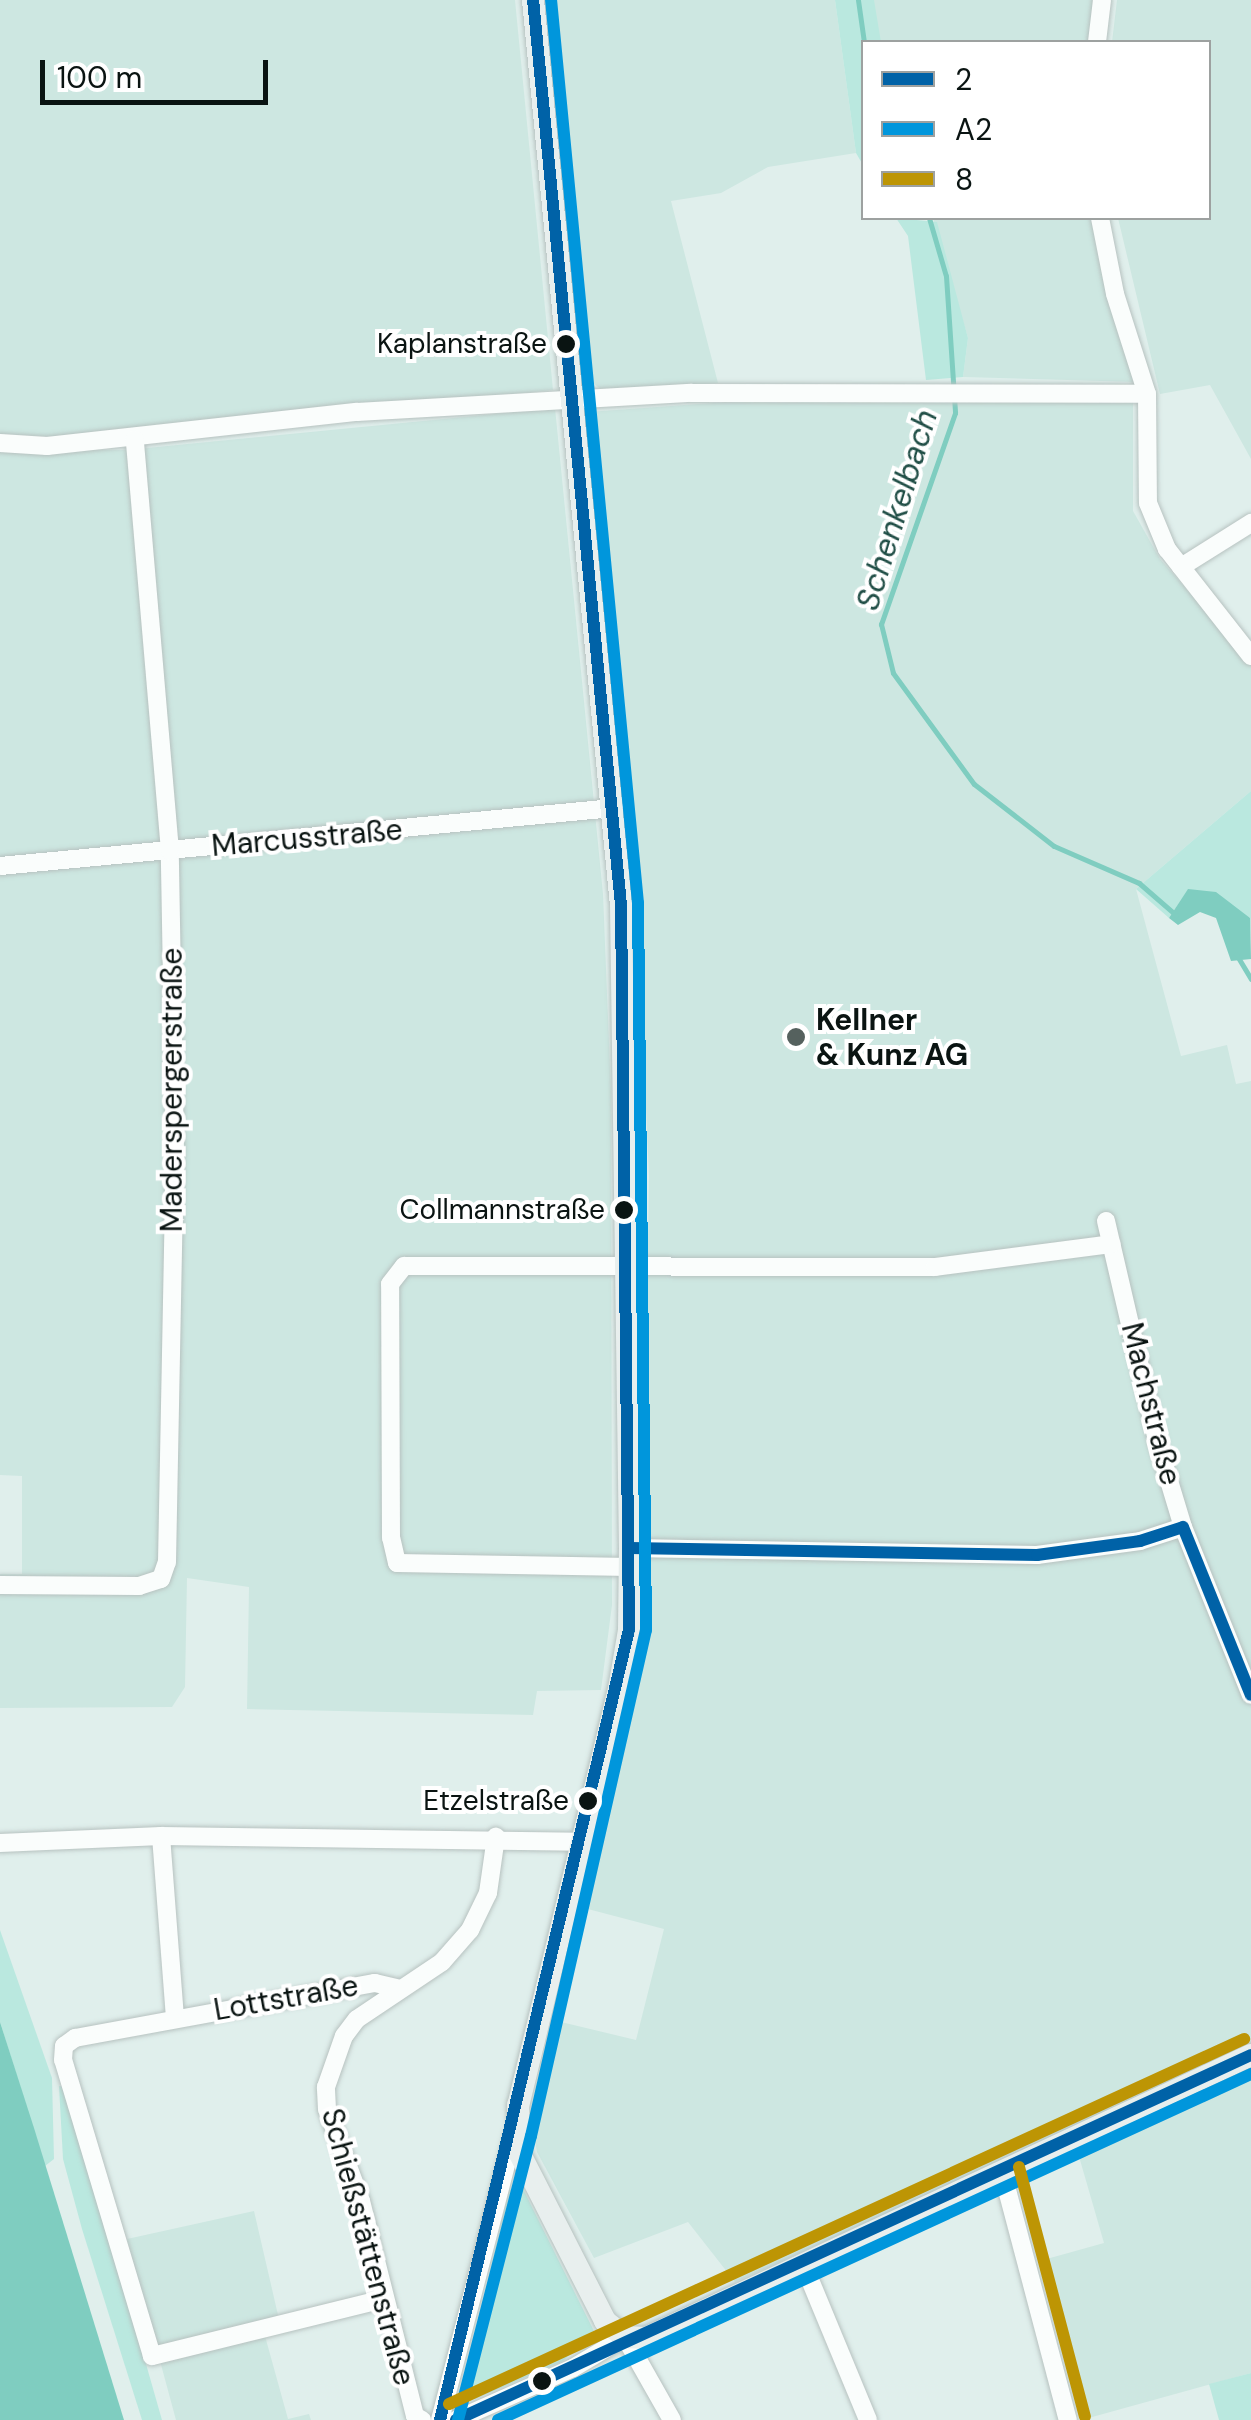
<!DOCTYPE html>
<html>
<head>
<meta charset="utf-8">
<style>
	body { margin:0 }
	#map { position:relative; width:1251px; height:2420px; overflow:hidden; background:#e0efec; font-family:"DM Sans",sans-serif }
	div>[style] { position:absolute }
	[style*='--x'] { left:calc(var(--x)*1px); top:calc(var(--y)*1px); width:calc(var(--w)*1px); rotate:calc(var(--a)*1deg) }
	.built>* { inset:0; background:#cde7e1; transform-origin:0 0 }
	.green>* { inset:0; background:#bae8df }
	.water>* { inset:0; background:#7fcdc0 }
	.stream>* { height:5px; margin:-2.5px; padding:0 2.5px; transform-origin:2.5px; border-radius:2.5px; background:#7fcdc0 }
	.roads { filter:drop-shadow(0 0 2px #b7c2c0) drop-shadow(0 0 2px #b7c2c0) }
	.street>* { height:18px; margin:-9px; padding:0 9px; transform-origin:9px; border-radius:9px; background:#fafdfc }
	.secondary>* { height:22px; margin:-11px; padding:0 11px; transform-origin:11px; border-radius:11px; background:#e8efee }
	.bus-1>* { height:12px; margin:-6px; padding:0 6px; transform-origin:6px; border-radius:6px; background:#0062a7 }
	.bus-2>* { height:12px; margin:-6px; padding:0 6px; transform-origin:6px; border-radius:6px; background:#0096dc }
	.bus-3>* { height:12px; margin:-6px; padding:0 6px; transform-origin:6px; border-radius:6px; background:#bd9504 }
	.dots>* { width:28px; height:28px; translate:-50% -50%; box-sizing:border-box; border:5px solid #fff; border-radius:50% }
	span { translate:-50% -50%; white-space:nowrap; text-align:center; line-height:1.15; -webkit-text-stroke:8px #fff; paint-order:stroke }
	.bus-label { font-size:28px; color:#0a1412 }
	.right { translate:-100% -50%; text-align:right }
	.street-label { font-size:30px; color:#0a1412 }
	.poi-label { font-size:30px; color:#0a1412; font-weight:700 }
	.left { translate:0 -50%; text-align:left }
	.water-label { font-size:32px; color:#204e46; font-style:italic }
	.legend { position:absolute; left:861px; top:40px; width:350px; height:180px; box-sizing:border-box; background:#fff; border:2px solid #9da1a0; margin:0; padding:12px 18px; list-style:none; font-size:30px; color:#0a1412 }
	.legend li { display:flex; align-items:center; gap:20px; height:50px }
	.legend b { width:50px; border:2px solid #9da1a0 }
	.scale { position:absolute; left:40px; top:60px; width:228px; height:45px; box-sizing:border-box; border:5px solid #0a1412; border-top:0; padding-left:12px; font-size:30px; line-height:35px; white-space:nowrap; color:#0a1412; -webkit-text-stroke:8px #fff; paint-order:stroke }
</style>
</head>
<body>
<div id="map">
	<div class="built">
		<i style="clip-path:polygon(0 0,515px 0,553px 390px,84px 438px,0 434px)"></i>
		<i style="clip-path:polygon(547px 0,835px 0,856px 153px,768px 167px,721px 193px,671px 201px,718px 383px,603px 391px,592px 382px)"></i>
		<i style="left:874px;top:0;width:218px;height:43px"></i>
		<i style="clip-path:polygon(1117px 0,1251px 0,1251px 459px,1210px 385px,1160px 394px,1118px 218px,1208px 218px,1208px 42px,1112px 42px)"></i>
		<i style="clip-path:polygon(933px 218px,1092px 218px,1136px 382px,963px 377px,968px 338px)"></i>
		<i style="clip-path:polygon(836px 394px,1133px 398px,1133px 511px,1160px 559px,1251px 663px,1251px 791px,1136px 889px,1181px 1056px,1227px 1045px,1236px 1084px,1251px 1081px,1251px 2048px,735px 2282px,688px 2222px,594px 2258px,537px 2152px,532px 2124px,557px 2021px,636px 2040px,664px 1929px,584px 1908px,642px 1642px,649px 1176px,636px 882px,588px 412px)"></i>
		<i style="clip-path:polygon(555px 408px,603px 894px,611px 1093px,612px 1605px,601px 1690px,537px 1691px,533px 1715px,247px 1709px,249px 1587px,187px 1578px,185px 1687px,172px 1707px,0 1708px,0 1574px,22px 1574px,22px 1476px,0 1475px,0 450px,127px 450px)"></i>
		<i style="clip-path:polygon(1251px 2072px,1251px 2373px,1085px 2419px,1043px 2260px,1104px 2243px,1078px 2153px)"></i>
		<i style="clip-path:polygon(254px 2211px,278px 2315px,265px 2336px,288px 2419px,309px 2414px,311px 2420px,176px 2420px,127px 2239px)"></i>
	</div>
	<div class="green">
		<i style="clip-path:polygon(835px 0,874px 0,881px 42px,864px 42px,863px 165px,856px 153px)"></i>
		<i style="clip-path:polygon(896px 218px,937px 222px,968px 338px,963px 377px,926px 380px,908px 236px)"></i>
		<i style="clip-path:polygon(1251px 791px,1251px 943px,1250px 918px,1188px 890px,1169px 918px,1136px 889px)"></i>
		<i style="clip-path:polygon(0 1930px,52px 2078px,54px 2159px,45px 2166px,0 2022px)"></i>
		<i style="clip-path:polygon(59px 2086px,67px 2087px,162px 2420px,142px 2420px,82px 2229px,63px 2159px)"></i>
		<i style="clip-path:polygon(522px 2187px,594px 2331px,563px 2361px,475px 2399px,462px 2389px,509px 2190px)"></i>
		<i style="clip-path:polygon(1251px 2373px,1251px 2420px,1219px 2420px,1209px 2384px)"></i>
	</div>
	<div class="water">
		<i style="clip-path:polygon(1188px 889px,1216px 892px,1250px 918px,1251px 959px,1231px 961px,1216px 918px,1200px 912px,1178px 925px,1169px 918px)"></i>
		<i style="clip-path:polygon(0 2022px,34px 2128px,124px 2420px,0 2420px)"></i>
	</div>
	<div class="stream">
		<i style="--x:858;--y:0;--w:42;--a:81.9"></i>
		<i style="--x:929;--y:218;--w:60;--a:73.7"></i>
		<i style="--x:946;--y:276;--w:137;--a:86.2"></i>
		<i style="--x:955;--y:413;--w:224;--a:109.3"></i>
		<i style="--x:881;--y:624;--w:50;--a:76.2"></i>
		<i style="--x:893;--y:673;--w:137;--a:53.9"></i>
		<i style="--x:974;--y:784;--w:101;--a:37.8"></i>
		<i style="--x:1054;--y:846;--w:93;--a:23.5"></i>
		<i style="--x:1139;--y:883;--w:49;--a:40.9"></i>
		<i style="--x:1236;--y:954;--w:29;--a:59"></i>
	</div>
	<div class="roads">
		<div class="street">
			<i style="--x:1097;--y:42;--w:42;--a:-83.2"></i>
			<i style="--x:1100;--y:218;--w:77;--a:78.8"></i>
			<i style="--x:1115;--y:294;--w:105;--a:72.3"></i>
			<i style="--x:1147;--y:394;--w:109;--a:89.5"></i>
			<i style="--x:1148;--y:503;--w:50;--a:67.6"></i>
			<i style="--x:1167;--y:549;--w:136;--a:51.9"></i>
			<i style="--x:0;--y:443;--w:47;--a:3.7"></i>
			<i style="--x:47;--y:446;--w:312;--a:-6.3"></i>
			<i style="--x:357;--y:412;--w:335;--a:-3.3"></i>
			<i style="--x:691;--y:393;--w:456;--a:0.1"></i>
			<i style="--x:1181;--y:567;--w:83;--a:-32.2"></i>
			<i style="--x:0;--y:866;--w:617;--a:-5.4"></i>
			<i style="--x:1106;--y:1221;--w:226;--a:76.9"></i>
			<i style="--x:1157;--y:1441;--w:90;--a:73.2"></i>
			<i style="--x:1183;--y:1527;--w:181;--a:68"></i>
			<i style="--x:630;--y:1548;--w:407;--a:1"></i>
			<i style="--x:1037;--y:1555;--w:104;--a:-7.7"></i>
			<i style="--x:1140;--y:1541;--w:45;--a:-18"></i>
			<i style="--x:630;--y:1567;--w:233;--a:-179"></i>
			<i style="--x:397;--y:1563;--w:26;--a:-103"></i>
			<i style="--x:391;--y:1538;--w:254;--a:-90.2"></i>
			<i style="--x:390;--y:1284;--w:23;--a:-52"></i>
			<i style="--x:404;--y:1266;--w:531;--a:0.11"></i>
			<i style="--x:935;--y:1267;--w:178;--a:-7.4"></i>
			<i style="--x:0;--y:1585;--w:139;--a:0.4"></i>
			<i style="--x:139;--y:1586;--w:23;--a:-18"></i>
			<i style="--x:161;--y:1579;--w:18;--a:-71"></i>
			<i style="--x:167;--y:1562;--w:410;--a:-88.9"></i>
			<i style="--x:175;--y:1152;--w:301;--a:-91"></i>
			<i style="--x:170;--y:851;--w:413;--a:-94.9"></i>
			<i style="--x:161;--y:1836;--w:182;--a:85.6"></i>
			<i style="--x:0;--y:1843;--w:161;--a:-2.5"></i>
			<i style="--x:161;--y:1836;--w:420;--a:0.8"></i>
			<i style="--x:1002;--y:2171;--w:258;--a:75.2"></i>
			<i style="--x:803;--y:2263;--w:170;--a:67.5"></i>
			<i style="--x:384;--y:2299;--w:239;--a:166.2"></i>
			<i style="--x:152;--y:2356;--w:309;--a:-106.7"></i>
			<i style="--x:63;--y:2060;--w:14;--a:-86"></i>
			<i style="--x:64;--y:2046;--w:14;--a:-36"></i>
			<i style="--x:75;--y:2038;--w:305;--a:-10.4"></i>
			<i style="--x:375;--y:1983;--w:23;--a:13"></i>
			<i style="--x:422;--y:2420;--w:8;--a:-150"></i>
			<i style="--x:415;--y:2416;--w:222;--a:-104.1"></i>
			<i style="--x:361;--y:2201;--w:98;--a:-110.3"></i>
			<i style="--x:327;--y:2109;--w:22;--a:-93"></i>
			<i style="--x:326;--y:2087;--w:54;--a:-70.6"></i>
			<i style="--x:344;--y:2036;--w:21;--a:-53"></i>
			<i style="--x:357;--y:2019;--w:102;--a:-33.8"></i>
			<i style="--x:442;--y:1962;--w:43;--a:-48.8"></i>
			<i style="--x:470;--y:1930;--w:41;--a:-64.1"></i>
			<i style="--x:488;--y:1893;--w:57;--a:-81.9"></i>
			<i style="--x:440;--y:2420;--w:296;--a:-75.5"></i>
			<i style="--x:456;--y:2420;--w:128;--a:-24"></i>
			<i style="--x:573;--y:2368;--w:61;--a:-30.8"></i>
			<i style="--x:625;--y:2337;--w:95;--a:60.5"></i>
		</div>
		<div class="secondary">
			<i style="--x:533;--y:0;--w:909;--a:84.45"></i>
			<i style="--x:621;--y:905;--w:643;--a:89.2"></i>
			<i style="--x:630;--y:1548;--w:82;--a:90.7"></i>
			<i style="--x:629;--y:1630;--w:60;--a:99.6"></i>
			<i style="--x:619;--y:1689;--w:428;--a:103.6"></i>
			<i style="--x:518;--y:2105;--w:49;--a:87.7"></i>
			<i style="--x:520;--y:2154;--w:187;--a:63"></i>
			<i style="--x:605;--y:2321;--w:26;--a:39"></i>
			<i style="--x:625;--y:2337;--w:21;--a:3"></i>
			<i style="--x:646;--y:2338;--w:668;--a:-25.07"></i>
		</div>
	</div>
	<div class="bus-1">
		<i style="--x:630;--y:1548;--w:407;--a:1"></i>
		<i style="--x:1037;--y:1555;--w:104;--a:-7.7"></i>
		<i style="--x:1140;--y:1541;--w:45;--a:-18"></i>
		<i style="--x:1183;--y:1527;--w:181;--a:68"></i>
		<i style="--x:440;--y:2420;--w:812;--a:-76.55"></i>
		<i style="--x:629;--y:1630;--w:725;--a:-90.63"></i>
		<i style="--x:621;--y:905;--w:909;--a:-95.55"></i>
		<i style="--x:456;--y:2420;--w:875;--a:-24.66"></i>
	</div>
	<div class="bus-2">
		<i style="--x:458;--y:2420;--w:293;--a:-75.6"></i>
		<i style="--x:531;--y:2136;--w:519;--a:-77.2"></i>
		<i style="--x:646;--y:1630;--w:727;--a:-90.63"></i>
		<i style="--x:638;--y:903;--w:907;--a:-95.5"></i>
		<i style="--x:498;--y:2420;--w:829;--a:-24.68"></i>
	</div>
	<div class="bus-3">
		<i style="--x:1019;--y:2167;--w:258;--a:75.2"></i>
		<i style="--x:449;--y:2404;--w:875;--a:-24.66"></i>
	</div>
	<div class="dots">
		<i style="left:566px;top:344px;background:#0a1412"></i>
		<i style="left:796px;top:1037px;background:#55615e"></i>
		<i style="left:624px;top:1210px;background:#0a1412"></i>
		<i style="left:588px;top:1801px;background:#0a1412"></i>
		<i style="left:542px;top:2381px;background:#0a1412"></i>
	</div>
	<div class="bus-label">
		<span class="right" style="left:547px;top:344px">Kaplanstraße</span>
		<span class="right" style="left:605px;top:1210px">Collmannstraße</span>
		<span class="right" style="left:569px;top:1801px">Etzelstraße</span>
	</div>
	<div class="street-label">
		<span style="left:307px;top:838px;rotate:-5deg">Marcusstraße</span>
		<span style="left:172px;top:1090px;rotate:-90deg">Maderspergerstraße</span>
		<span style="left:1151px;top:1404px;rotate:76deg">Machstraße</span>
		<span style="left:286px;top:1998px;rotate:-10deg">Lottstraße</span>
		<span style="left:368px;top:2247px;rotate:75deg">Schießstättenstraße</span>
	</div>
	<div class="poi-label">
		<span class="left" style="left:816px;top:1037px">Kellner<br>&amp; Kunz AG</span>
	</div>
	<div class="water-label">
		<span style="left:897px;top:510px;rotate:-73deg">Schenkelbach</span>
	</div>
	<ul class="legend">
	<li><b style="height:12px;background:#0062a7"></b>2</li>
	<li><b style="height:12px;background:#0096dc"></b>A2</li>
	<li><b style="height:12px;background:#bd9504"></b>8</li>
	</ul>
	<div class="scale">100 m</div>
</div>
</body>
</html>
